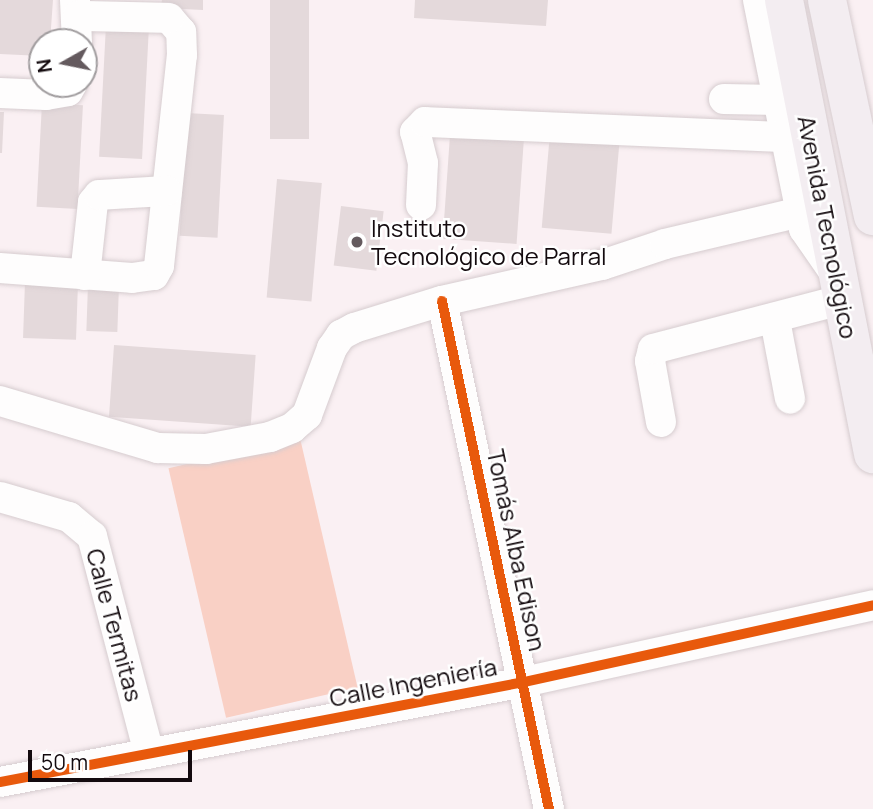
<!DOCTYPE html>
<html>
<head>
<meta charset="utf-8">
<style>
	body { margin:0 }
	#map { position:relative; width:873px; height:809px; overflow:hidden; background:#faf0f3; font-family:Manrope,sans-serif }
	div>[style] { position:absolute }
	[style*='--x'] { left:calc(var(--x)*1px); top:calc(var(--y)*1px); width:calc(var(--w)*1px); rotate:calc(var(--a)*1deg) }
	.green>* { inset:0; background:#f9d0c5; transform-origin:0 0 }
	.building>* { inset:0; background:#e4d9db; transform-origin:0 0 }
	.roads { filter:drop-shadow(0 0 2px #d6cccf) drop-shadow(0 0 2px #d6cccf) }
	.minor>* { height:30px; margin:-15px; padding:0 15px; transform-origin:15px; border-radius:15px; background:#fefdfd }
	.major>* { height:38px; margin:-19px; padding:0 19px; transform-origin:19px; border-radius:19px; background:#f3edf1 }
	.cycleway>* { height:10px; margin:-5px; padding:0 5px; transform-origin:5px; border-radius:5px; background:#e8590c }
	.dots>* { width:19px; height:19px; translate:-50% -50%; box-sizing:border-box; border:4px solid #fff; border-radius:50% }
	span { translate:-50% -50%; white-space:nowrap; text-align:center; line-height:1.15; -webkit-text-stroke:5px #fff; paint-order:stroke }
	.street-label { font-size:24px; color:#130a0e }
	.poi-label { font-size:24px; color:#130a0e }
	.left { translate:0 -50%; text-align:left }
	.north { position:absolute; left:28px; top:28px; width:70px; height:70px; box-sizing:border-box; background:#fff; border:2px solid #a19d9f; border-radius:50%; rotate:261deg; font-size:19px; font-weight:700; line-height:28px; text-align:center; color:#130a0e }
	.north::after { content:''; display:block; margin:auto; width:24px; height:32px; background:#645a5e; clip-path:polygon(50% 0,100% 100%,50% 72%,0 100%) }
	.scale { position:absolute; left:28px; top:750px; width:164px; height:32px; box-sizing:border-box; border:4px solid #130a0e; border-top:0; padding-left:9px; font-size:21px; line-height:24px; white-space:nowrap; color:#130a0e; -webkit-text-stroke:5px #fff; paint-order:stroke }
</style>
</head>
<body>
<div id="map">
	<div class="green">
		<i style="left:300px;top:438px;width:256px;height:135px;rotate:77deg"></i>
	</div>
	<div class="building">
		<i style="clip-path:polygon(0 0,53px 0,50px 42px,42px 42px,42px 56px,0 54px)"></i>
		<i style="clip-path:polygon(162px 0,203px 0,203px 10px,161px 8px)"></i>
		<i style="left:270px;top:0;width:39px;height:139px"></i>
		<i style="clip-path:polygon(415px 0,548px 0,546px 26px,414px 18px)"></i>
		<i style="left:106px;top:25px;width:43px;height:132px;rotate:3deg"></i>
		<i style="left:42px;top:103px;width:41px;height:104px;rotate:3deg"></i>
		<i style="clip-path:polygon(0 112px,4px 112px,2px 153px,0 153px)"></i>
		<i style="left:186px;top:113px;width:38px;height:123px;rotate:3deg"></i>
		<i style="left:550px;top:133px;width:70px;height:95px;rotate:5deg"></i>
		<i style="left:450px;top:135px;width:74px;height:104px;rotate:4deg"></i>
		<i style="left:277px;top:179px;width:45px;height:119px;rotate:5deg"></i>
		<i style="left:341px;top:206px;width:43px;height:60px;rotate:7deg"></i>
		<i style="left:25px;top:282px;width:53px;height:56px;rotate:2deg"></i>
		<i style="left:88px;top:284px;width:31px;height:47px;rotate:2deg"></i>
		<i style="left:114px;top:345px;width:142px;height:72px;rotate:4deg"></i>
	</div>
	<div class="roads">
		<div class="minor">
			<i style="--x:75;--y:0;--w:42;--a:87.3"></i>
			<i style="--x:758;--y:0;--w:234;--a:78.6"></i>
			<i style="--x:804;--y:229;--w:56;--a:55.2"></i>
			<i style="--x:0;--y:93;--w:46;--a:2.5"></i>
			<i style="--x:46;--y:95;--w:22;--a:-10"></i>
			<i style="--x:68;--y:91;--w:8;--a:-60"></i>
			<i style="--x:724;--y:99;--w:54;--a:1.1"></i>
			<i style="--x:421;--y:205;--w:42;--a:-87.3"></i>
			<i style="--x:423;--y:163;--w:32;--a:-104"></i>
			<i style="--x:415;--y:132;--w:14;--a:-45"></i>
			<i style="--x:425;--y:122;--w:360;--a:2.4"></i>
			<i style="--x:0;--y:268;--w:132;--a:4.3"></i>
			<i style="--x:132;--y:278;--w:22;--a:-8"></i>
			<i style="--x:154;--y:275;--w:10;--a:-61"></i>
			<i style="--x:159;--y:266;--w:212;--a:-83.8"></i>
			<i style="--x:182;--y:55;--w:23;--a:-92"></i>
			<i style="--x:181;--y:32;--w:18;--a:-131"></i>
			<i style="--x:169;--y:18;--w:91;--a:-178.7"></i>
			<i style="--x:85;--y:275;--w:73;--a:-83.7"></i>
			<i style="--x:93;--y:202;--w:9;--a:-49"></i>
			<i style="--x:99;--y:195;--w:68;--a:-3.4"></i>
			<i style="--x:442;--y:301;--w:519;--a:78.11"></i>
			<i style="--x:775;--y:320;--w:80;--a:79.2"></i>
			<i style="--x:0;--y:401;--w:165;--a:16.6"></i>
			<i style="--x:158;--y:448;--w:48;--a:1.2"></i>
			<i style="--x:206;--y:449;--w:65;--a:-10.6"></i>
			<i style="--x:270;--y:437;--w:24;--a:-22"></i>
			<i style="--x:292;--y:428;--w:20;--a:-41"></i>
			<i style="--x:307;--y:415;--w:72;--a:-69.5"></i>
			<i style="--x:332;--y:348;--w:16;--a:-55"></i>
			<i style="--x:341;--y:335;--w:15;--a:-28"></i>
			<i style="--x:354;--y:328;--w:92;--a:-17.1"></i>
			<i style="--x:442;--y:301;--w:164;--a:-12.7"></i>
			<i style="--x:602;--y:265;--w:66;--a:-18.4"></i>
			<i style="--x:665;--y:244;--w:139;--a:-13.3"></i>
			<i style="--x:661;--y:422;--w:62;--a:-100.2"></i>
			<i style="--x:650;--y:361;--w:12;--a:-76"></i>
			<i style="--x:653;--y:349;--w:194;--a:-14.6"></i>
			<i style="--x:0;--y:497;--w:72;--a:16.2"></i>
			<i style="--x:69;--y:517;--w:30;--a:40"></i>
			<i style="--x:92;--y:536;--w:225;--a:75.3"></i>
			<i style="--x:0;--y:782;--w:533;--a:-10.8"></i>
			<i style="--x:524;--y:682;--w:357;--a:-12.4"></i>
		</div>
		<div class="major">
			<i style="--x:784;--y:0;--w:463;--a:78.9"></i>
			<i style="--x:827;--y:0;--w:221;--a:78"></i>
		</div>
	</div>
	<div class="cycleway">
		<i style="--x:442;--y:301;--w:519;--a:78.11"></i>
		<i style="--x:0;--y:782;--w:533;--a:-10.8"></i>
		<i style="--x:524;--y:682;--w:357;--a:-12.4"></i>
	</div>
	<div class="dots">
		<i style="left:357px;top:242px;background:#645a5e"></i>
	</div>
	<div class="street-label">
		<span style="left:828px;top:227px;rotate:79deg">Avenida Tecnológico</span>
		<span style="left:517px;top:550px;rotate:78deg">Tomás Alba Edison</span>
		<span style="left:115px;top:625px;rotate:75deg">Calle Termitas</span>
		<span style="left:413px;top:682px;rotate:-11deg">Calle Ingeniería</span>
	</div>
	<div class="poi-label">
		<span class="left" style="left:371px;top:242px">Instituto<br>Tecnológico de Parral</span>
	</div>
	<div class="north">N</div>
	<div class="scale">50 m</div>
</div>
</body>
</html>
